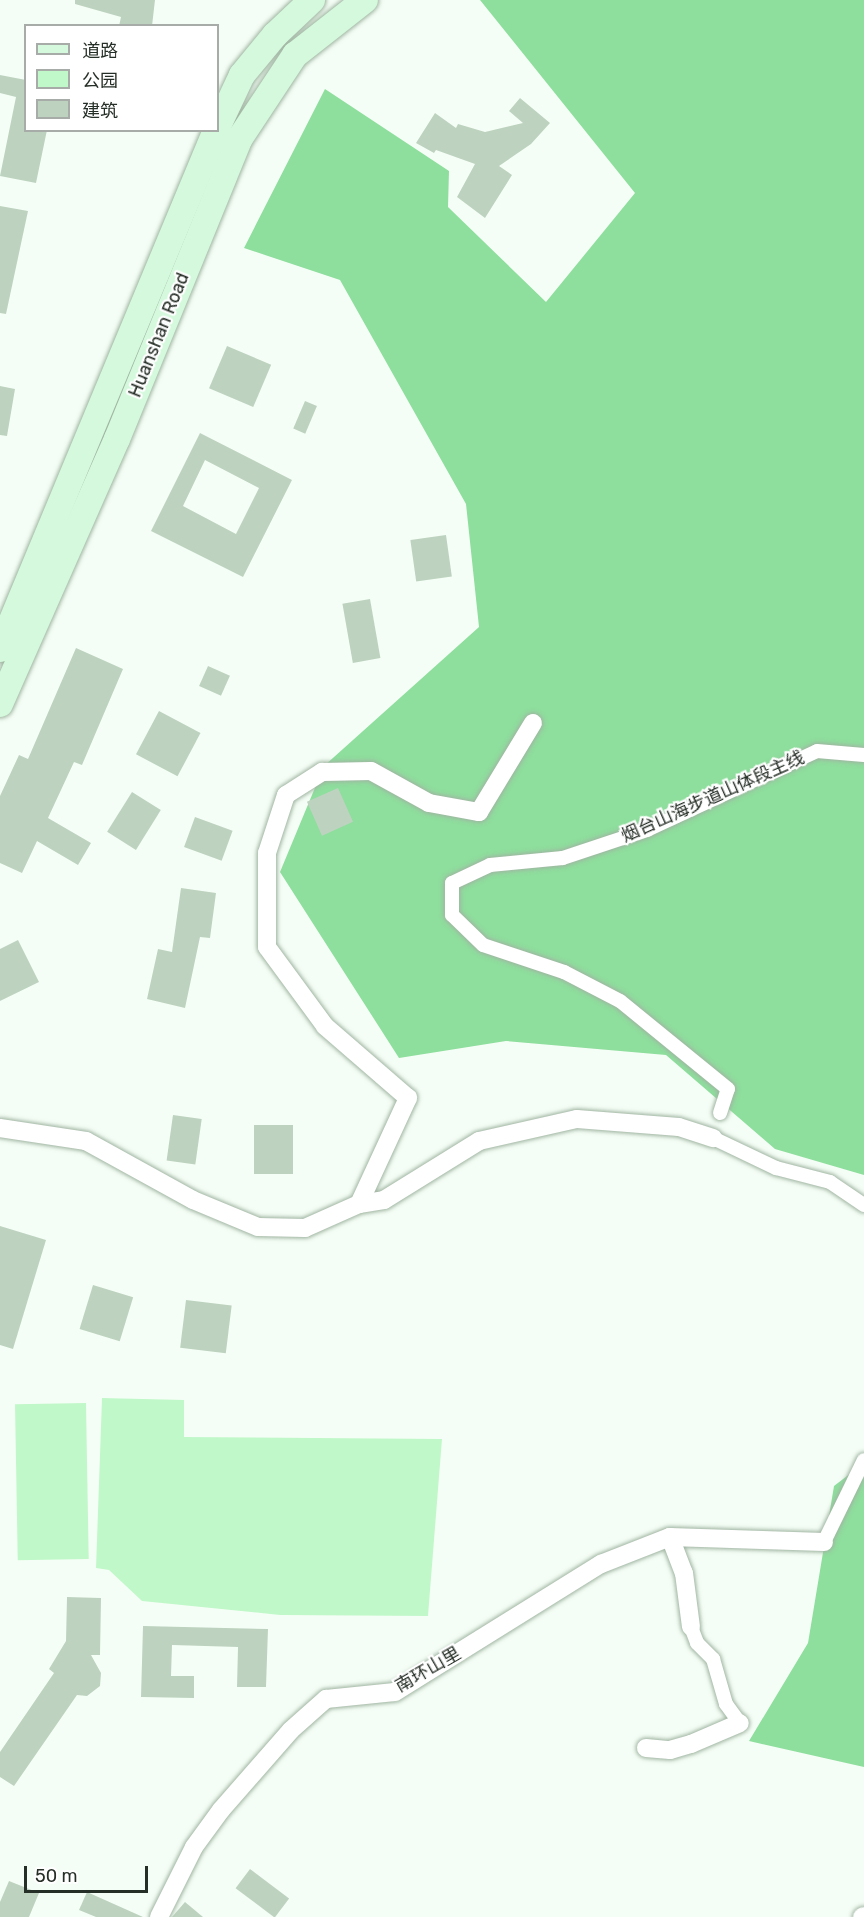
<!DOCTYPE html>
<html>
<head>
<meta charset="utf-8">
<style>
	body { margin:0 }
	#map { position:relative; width:864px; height:1917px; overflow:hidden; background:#f5fef6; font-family:Rubik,"Noto Sans SC",sans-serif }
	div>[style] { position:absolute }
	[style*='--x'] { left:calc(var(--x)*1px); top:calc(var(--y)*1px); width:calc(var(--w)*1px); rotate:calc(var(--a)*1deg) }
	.green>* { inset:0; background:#c1f8c9; transform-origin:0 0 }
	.forest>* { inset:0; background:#8ede9d }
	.building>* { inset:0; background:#bdd3bf; transform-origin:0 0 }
	.roads { filter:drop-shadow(0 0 2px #a0b5a2) drop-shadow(0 0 2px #a0b5a2) }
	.pedestrian>* { height:14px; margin:-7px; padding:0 7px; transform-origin:7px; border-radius:7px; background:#fff }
	.minor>* { height:18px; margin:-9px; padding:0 9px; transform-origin:9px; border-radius:9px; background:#fff }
	.secondary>* { height:26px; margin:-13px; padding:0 13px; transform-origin:13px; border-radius:13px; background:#d4f9dc }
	span { translate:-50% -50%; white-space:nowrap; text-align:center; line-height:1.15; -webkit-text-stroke:4.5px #fff; paint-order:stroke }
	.street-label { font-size:18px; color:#262f27 }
	.legend { position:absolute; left:24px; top:24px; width:195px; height:108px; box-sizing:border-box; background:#fff; border:2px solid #a8aca9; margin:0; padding:8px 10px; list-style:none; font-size:18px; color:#262f27 }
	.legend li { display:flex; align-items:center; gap:12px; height:30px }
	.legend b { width:30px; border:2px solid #a8aca9 }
	.scale { position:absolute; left:24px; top:1866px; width:124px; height:27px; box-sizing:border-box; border:3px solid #262f27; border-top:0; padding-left:8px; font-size:18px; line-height:21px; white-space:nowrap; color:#262f27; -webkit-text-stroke:4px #fff; paint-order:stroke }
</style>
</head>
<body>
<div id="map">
	<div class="green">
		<i style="clip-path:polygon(102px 1398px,184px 1400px,184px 1437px,442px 1439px,428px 1616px,280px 1615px,142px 1601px,109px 1570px,96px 1568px)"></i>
		<i style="left:86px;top:1403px;width:156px;height:71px;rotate:89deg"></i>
	</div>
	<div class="forest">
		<i style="clip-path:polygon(480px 0,864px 0,864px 1175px,775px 1149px,666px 1055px,506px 1041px,399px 1058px,280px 872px,324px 766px,479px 627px,466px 504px,340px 280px,244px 248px,325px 89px,449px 171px,448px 207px,546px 302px,635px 193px)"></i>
		<i style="clip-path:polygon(864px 1463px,864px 1767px,749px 1741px,808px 1643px,834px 1486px)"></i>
	</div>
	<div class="building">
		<i style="clip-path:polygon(75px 0,155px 0,152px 26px,119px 26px,121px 17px,75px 4px)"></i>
		<i style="clip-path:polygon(0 75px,26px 80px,26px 130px,47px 130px,36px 183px,0 176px,16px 97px,0 93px)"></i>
		<i style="clip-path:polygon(520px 98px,550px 123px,531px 144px,499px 166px,512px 175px,485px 218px,457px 197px,475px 164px,436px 150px,434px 153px,416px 143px,435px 113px,456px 128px,458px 124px,485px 132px,523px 123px,509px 111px)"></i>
		<i style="clip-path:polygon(0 206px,28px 211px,6px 314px,0 313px)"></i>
		<i style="left:227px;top:346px;width:48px;height:46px;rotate:23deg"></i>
		<i style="clip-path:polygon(0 386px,15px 389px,7px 436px,0 435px)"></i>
		<i style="left:305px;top:401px;width:13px;height:30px;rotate:23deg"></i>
		<i style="clip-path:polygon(evenodd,200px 433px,292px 480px,243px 577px,151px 531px,200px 433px,205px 460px,259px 488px,236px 534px,183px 506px,205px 460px)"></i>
		<i style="left:446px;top:535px;width:42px;height:36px;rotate:82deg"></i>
		<i style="left:370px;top:599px;width:60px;height:28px;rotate:80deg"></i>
		<i style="clip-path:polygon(76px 648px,123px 669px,82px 765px,74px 762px,48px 818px,91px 843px,78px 865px,37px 841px,22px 873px,0 863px,0 796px,19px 755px,28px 759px)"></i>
		<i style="left:208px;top:666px;width:24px;height:22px;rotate:24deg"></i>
		<i style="left:159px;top:711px;width:47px;height:49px;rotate:28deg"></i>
		<i style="left:338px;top:788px;width:37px;height:34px;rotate:66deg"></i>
		<i style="left:132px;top:792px;width:34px;height:47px;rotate:32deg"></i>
		<i style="left:195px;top:817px;width:40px;height:32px;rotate:20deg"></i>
		<i style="clip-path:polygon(181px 888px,216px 893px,210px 938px,200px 937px,185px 1008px,147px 999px,158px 949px,172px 952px)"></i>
		<i style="clip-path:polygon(18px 940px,39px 982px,0 1001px,0 949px)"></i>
		<i style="left:173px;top:1115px;width:29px;height:46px;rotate:8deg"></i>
		<i style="left:254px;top:1125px;width:39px;height:49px"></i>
		<i style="clip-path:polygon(0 1226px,46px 1240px,13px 1349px,0 1345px)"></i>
		<i style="left:93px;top:1285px;width:42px;height:46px;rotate:17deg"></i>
		<i style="left:186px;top:1300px;width:46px;height:48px;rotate:7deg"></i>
		<i style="clip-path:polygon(67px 1597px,101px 1598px,100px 1655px,91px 1655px,101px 1673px,100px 1686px,87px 1696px,77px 1695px,14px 1786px,0 1777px,0 1752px,54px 1673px,49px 1669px,66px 1641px)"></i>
		<i style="clip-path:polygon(143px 1626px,268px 1629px,266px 1687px,237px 1687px,238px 1647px,172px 1645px,171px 1676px,194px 1676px,194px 1698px,141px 1697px)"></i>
		<i style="left:250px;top:1869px;width:49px;height:24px;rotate:37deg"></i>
		<i style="clip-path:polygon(9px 1881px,39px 1893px,29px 1917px,0 1917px,0 1902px)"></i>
		<i style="clip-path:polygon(87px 1892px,143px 1917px,96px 1917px,79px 1910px)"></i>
		<i style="clip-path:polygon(185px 1902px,203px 1917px,172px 1917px)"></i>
	</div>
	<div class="roads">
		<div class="pedestrian">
			<i style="--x:720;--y:1113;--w:25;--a:-72"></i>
			<i style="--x:728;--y:1089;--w:139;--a:-140.8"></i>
			<i style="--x:620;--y:1001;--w:63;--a:-152.6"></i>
			<i style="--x:564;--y:972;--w:85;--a:-161.6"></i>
			<i style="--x:483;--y:945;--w:43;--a:-135.9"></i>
			<i style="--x:452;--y:915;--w:32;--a:-90"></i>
			<i style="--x:452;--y:883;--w:42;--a:-25.3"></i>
			<i style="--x:490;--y:865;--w:73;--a:-5.5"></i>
			<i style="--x:563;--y:858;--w:89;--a:-18.4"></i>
			<i style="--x:647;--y:830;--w:187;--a:-24.9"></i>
			<i style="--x:817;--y:751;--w:47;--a:4.9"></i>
			<i style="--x:713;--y:1138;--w:70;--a:25.5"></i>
			<i style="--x:776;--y:1168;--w:56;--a:14.5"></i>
			<i style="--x:830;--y:1182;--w:41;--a:34.1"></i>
			<i style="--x:824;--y:1542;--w:91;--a:-64"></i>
			<i style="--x:691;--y:1627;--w:17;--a:69"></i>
			<i style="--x:697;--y:1643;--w:23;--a:45"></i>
			<i style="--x:713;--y:1659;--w:47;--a:73.9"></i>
			<i style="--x:726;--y:1704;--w:24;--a:54"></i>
		</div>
		<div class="minor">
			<i style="--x:0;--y:1128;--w:87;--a:8.6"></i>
			<i style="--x:86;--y:1141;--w:122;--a:28.9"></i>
			<i style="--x:193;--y:1200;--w:70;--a:22.6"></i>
			<i style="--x:258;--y:1227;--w:47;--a:1.2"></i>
			<i style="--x:305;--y:1228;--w:59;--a:-24"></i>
			<i style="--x:359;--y:1204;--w:25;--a:-9"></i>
			<i style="--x:384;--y:1200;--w:112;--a:-31.8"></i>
			<i style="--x:479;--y:1141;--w:100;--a:-12.7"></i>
			<i style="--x:577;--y:1119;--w:102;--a:4.5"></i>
			<i style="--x:679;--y:1127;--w:36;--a:18"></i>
			<i style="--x:359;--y:1204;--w:117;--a:-65.2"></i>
			<i style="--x:408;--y:1098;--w:110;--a:-139.1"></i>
			<i style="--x:325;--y:1026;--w:98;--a:-126.3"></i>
			<i style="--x:267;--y:947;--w:94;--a:-90"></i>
			<i style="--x:267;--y:853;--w:61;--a:-71.9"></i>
			<i style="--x:286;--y:795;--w:43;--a:-32.6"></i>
			<i style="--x:322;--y:772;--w:49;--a:-1.2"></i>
			<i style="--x:371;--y:771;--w:66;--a:28.9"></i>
			<i style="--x:429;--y:803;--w:51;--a:10.2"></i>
			<i style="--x:479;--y:812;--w:104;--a:-58.8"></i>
			<i style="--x:670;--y:1537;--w:39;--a:69"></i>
			<i style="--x:684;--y:1573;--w:54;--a:82.6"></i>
			<i style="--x:646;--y:1748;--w:24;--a:5"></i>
			<i style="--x:670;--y:1750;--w:22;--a:-16"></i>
			<i style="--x:691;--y:1744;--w:53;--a:-23.2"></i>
			<i style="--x:159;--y:1917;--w:78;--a:-63.4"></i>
			<i style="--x:194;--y:1847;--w:46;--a:-53.9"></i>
			<i style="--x:221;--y:1810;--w:106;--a:-48.8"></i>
			<i style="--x:291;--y:1730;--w:47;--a:-41.5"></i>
			<i style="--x:326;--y:1699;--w:69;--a:-5.8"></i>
			<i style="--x:395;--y:1692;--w:243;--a:-31.9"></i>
			<i style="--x:601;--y:1564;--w:74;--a:-21.4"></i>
			<i style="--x:670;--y:1537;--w:154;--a:1.9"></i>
			<i style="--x:862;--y:1917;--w:2;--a:-27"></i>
		</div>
		<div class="secondary">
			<i style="--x:218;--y:126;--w:56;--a:-64.8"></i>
			<i style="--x:242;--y:75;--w:52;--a:-50.5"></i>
			<i style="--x:275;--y:35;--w:51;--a:-43.4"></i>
			<i style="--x:0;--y:649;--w:562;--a:-67.4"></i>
			<i style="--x:0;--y:704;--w:290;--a:-66.2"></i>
			<i style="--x:117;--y:439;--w:325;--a:-67.8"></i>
			<i style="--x:240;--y:138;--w:100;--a:-56.5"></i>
			<i style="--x:295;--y:55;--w:89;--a:-38.2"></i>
		</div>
	</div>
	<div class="street-label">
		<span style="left:159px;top:335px;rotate:-68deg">Huanshan Road</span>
		<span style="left:713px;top:797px;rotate:-24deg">烟台山海步道山体段主线</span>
		<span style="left:428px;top:1670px;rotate:-30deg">南环山里</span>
	</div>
	<ul class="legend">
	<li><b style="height:8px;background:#d4f9dc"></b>道路</li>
	<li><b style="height:16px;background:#c1f8c9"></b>公园</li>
	<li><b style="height:16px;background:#bdd3bf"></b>建筑</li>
	</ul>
	<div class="scale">50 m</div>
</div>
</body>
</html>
